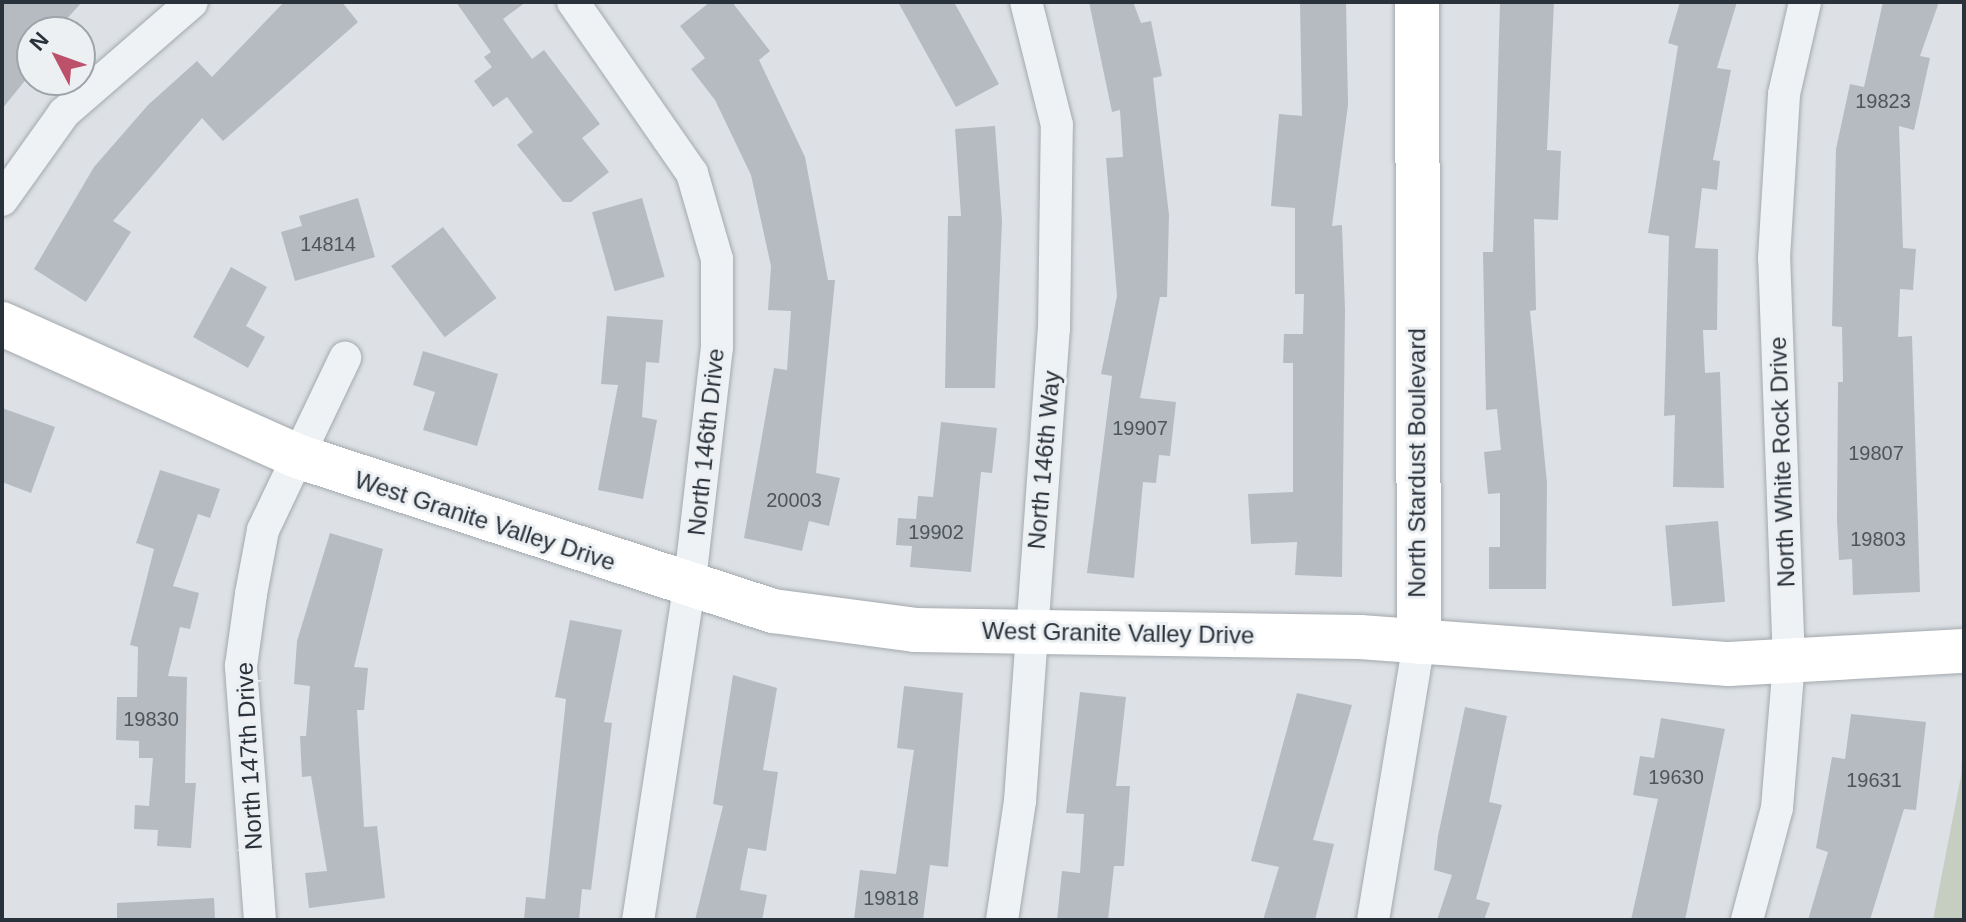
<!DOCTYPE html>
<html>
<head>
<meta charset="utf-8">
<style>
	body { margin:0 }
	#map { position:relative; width:1966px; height:922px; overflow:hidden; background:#dde1e5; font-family:Helvetica,sans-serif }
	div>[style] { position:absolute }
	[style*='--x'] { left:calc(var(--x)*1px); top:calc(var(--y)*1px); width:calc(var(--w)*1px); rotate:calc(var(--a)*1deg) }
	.green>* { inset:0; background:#c5cec0 }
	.building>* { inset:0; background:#b5bbc1; transform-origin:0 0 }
	.roads { filter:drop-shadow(0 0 2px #a3a9ae) drop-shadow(0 0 2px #a3a9ae) }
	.street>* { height:32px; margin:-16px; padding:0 16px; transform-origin:16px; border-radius:16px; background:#eff2f4 }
	.secondary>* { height:44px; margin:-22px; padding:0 22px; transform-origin:22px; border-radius:22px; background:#fff }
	span { translate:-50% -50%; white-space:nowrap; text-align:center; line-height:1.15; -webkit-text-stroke:6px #ecf0f3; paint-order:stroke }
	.number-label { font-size:20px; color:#4c545c }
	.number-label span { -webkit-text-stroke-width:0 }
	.street-label { font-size:24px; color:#29313a }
	.frame { position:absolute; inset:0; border:4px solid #29313a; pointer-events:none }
	.north { position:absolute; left:16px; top:16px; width:80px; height:80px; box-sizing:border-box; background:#ecf0f3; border:2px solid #9ea4a9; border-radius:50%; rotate:311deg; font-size:22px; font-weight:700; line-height:32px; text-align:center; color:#29313a }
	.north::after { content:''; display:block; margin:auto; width:28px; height:36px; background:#bd506a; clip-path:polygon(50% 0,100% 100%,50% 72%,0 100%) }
</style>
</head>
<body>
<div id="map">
	<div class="green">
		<i style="clip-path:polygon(1964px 718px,1964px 920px,1933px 920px,1961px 776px)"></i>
	</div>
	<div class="building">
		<i style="clip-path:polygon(2px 2px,82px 2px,55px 32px,32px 32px,32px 72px,2px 109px)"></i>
		<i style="clip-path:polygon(284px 2px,342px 2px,358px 22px,223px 141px,202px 118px,113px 221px,131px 232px,86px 302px,34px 269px,94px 167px,148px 105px,197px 61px,212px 77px)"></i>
		<i style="clip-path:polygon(456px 2px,526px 2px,503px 19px,532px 59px,544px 50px,600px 124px,582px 138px,609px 172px,571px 202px,563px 202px,517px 145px,533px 132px,507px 97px,493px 107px,474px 81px,492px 67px,484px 57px,491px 52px)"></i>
		<i style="clip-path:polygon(710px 2px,732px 2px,770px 51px,759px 60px,805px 157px,828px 280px,835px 280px,816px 473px,840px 478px,829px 526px,809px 521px,802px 551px,744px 538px,774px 368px,787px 370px,791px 311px,768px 310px,771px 266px,751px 175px,715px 100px,691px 69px,705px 58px,680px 26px)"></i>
		<i style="clip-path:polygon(898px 2px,954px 2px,999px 84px,956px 107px)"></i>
		<i style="clip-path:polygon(1089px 2px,1133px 2px,1141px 23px,1151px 21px,1162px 76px,1153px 78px,1169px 215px,1167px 297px,1160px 297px,1140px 398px,1176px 402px,1170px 456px,1159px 455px,1156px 483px,1143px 482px,1134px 578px,1087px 573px,1112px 376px,1101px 374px,1117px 296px,1106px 158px,1123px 157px,1120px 110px,1112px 112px)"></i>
		<i style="clip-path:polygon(1300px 2px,1346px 2px,1348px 105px,1332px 226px,1342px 225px,1345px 310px,1342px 577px,1295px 575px,1297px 542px,1251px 544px,1248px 494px,1293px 492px,1293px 363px,1283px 363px,1284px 334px,1303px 334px,1304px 294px,1295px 294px,1295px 208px,1271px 206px,1279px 114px,1302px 116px)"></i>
		<i style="clip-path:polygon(1500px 2px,1554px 2px,1547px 150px,1561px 151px,1558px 220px,1534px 219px,1536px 310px,1530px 311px,1547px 483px,1546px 589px,1489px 589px,1489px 547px,1500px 547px,1500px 493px,1488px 494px,1484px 452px,1501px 450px,1497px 409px,1486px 410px,1483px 252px,1493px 252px)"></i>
		<i style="clip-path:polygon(1680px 2px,1737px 2px,1717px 68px,1731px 70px,1713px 160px,1720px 161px,1717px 190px,1702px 188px,1695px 248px,1718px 249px,1717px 330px,1703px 330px,1705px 373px,1720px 372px,1724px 488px,1673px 487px,1675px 415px,1664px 416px,1669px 236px,1648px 233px,1678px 46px,1668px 43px)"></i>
		<i style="clip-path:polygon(1883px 2px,1939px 2px,1920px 56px,1930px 58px,1914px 130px,1899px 126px,1903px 248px,1916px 249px,1913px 290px,1900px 289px,1898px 337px,1912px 336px,1920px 592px,1853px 595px,1852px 559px,1839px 560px,1837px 520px,1838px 382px,1843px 382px,1842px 327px,1832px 326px,1836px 149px,1850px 84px,1864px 87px)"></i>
		<i style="clip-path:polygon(995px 126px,1002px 221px,995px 388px,945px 388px,948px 216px,961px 216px,955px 129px)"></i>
		<i style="clip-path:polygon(358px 198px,375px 257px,295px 281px,281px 232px,302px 226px,299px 216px)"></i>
		<i style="left:642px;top:198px;width:82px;height:52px;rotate:74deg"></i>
		<i style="left:443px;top:227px;width:89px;height:65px;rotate:53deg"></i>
		<i style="clip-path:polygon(231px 267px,267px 287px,246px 326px,265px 337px,248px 368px,193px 337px)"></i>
		<i style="clip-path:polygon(607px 316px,663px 320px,659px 363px,646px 362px,642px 417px,657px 420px,643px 499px,598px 490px,618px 385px,601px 384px)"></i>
		<i style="clip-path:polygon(423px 351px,498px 374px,477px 446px,423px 430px,435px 392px,413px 385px)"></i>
		<i style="clip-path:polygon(2px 408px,55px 427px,31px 493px,2px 482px)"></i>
		<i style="clip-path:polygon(941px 422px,997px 428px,992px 473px,981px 472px,971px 572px,910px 567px,912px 546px,896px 545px,898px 518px,916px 519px,918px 496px,933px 497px)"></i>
		<i style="clip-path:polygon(160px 470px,220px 489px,210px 518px,198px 514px,173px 586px,199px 593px,190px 629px,180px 627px,168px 676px,187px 677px,185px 783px,196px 783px,191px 848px,157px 846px,158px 830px,134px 829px,135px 805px,149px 806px,153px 758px,139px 758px,139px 741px,116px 740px,117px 697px,137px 697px,138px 647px,130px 645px,154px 549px,136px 543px)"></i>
		<i style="left:1718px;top:521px;width:81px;height:53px;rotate:85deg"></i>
		<i style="clip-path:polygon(330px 533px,383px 549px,354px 667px,368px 668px,364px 710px,357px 710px,364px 827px,377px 826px,385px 898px,309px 908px,305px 873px,327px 871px,311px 776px,302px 777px,300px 736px,306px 736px,310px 686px,294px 684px,297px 641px)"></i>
		<i style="clip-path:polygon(570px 620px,622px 630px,604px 722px,612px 723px,591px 890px,582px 889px,579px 920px,524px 920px,526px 897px,545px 899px,566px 699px,555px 697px)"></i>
		<i style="clip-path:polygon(733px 675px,777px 688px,763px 770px,778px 772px,766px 851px,748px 848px,740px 890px,767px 895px,762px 920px,695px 920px,723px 806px,713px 804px)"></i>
		<i style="clip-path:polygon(904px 686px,963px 693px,948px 867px,930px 865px,923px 920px,854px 920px,860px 870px,896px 874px,914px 750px,897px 748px)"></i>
		<i style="clip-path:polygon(1080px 692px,1126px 697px,1116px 786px,1130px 786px,1124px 866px,1114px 866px,1108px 920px,1057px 920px,1062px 871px,1080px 873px,1084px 814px,1066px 813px)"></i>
		<i style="clip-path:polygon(1297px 693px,1352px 705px,1313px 840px,1334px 844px,1315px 920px,1263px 920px,1279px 867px,1251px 861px)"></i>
		<i style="clip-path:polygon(1465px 707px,1507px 716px,1489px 802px,1502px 805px,1476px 899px,1490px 903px,1484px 920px,1437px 920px,1452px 875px,1434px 870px,1438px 836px)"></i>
		<i style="clip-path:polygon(1851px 714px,1926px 722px,1916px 810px,1904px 809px,1870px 920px,1808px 920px,1828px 852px,1816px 848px,1832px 757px,1845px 759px)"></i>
		<i style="clip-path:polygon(1661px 718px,1725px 729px,1685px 920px,1631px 920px,1658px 799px,1633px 795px,1640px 756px,1654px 758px)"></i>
		<i style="clip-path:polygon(214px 898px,215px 920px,117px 920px,117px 903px)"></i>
	</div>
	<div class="roads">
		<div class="street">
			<i style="--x:573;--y:2;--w:208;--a:55.2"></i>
			<i style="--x:692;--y:173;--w:90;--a:73.8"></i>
			<i style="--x:717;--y:259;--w:88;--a:90"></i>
			<i style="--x:717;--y:347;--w:243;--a:96.6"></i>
			<i style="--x:689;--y:588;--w:336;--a:98.7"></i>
			<i style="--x:2;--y:200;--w:107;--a:-54.5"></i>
			<i style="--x:64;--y:113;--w:169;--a:-40.9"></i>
			<i style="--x:260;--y:920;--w:255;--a:-94.3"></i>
			<i style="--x:241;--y:666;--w:73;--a:-82.1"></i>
			<i style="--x:251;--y:594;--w:65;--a:-79.4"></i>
			<i style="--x:263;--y:530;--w:191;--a:-64.5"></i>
			<i style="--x:1002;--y:920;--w:120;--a:-81.4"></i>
			<i style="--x:1020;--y:801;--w:473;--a:-85.9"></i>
			<i style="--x:1054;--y:329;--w:204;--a:-89.2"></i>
			<i style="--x:1057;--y:125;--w:127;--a:-104.1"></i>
			<i style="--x:1373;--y:920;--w:282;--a:-80.6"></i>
			<i style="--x:1747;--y:920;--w:116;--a:-75"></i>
			<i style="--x:1777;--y:808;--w:145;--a:-85.3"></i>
			<i style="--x:1789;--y:663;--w:405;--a:-92.1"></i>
			<i style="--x:1774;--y:258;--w:164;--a:-86.5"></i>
			<i style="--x:1784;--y:94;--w:94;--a:-77.1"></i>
		</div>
		<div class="secondary">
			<i style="--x:1417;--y:2;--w:640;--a:89.82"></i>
			<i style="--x:2;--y:324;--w:323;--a:24.1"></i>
			<i style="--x:297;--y:456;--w:501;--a:18.04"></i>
			<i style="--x:773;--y:611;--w:143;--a:7.6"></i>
			<i style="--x:915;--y:630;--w:445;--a:0.9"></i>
			<i style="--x:1360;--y:637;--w:370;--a:4.2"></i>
			<i style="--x:1729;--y:664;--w:235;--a:-3.2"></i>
		</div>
	</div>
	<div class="number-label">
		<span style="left:1883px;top:101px">19823</span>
		<span style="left:328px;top:244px">14814</span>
		<span style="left:1140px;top:428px">19907</span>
		<span style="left:1876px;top:453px">19807</span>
		<span style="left:794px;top:500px">20003</span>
		<span style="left:936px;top:532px">19902</span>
		<span style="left:1878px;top:539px">19803</span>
		<span style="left:151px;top:719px">19830</span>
		<span style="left:1676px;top:777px">19630</span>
		<span style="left:1874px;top:780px">19631</span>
		<span style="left:891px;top:898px">19818</span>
	</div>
	<div class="street-label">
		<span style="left:706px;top:442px;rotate:-84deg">North 146th Drive</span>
		<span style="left:1044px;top:460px;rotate:-85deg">North 146th Way</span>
		<span style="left:1782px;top:462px;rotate:-92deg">North White Rock Drive</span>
		<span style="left:1417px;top:463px;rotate:-90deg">North Stardust Boulevard</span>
		<span style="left:485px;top:521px;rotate:18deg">West Granite Valley Drive</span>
		<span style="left:1118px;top:633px;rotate:1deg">West Granite Valley Drive</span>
		<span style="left:249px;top:756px;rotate:-93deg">North 147th Drive</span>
	</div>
	<div class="frame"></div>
	<div class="north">N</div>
</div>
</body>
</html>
